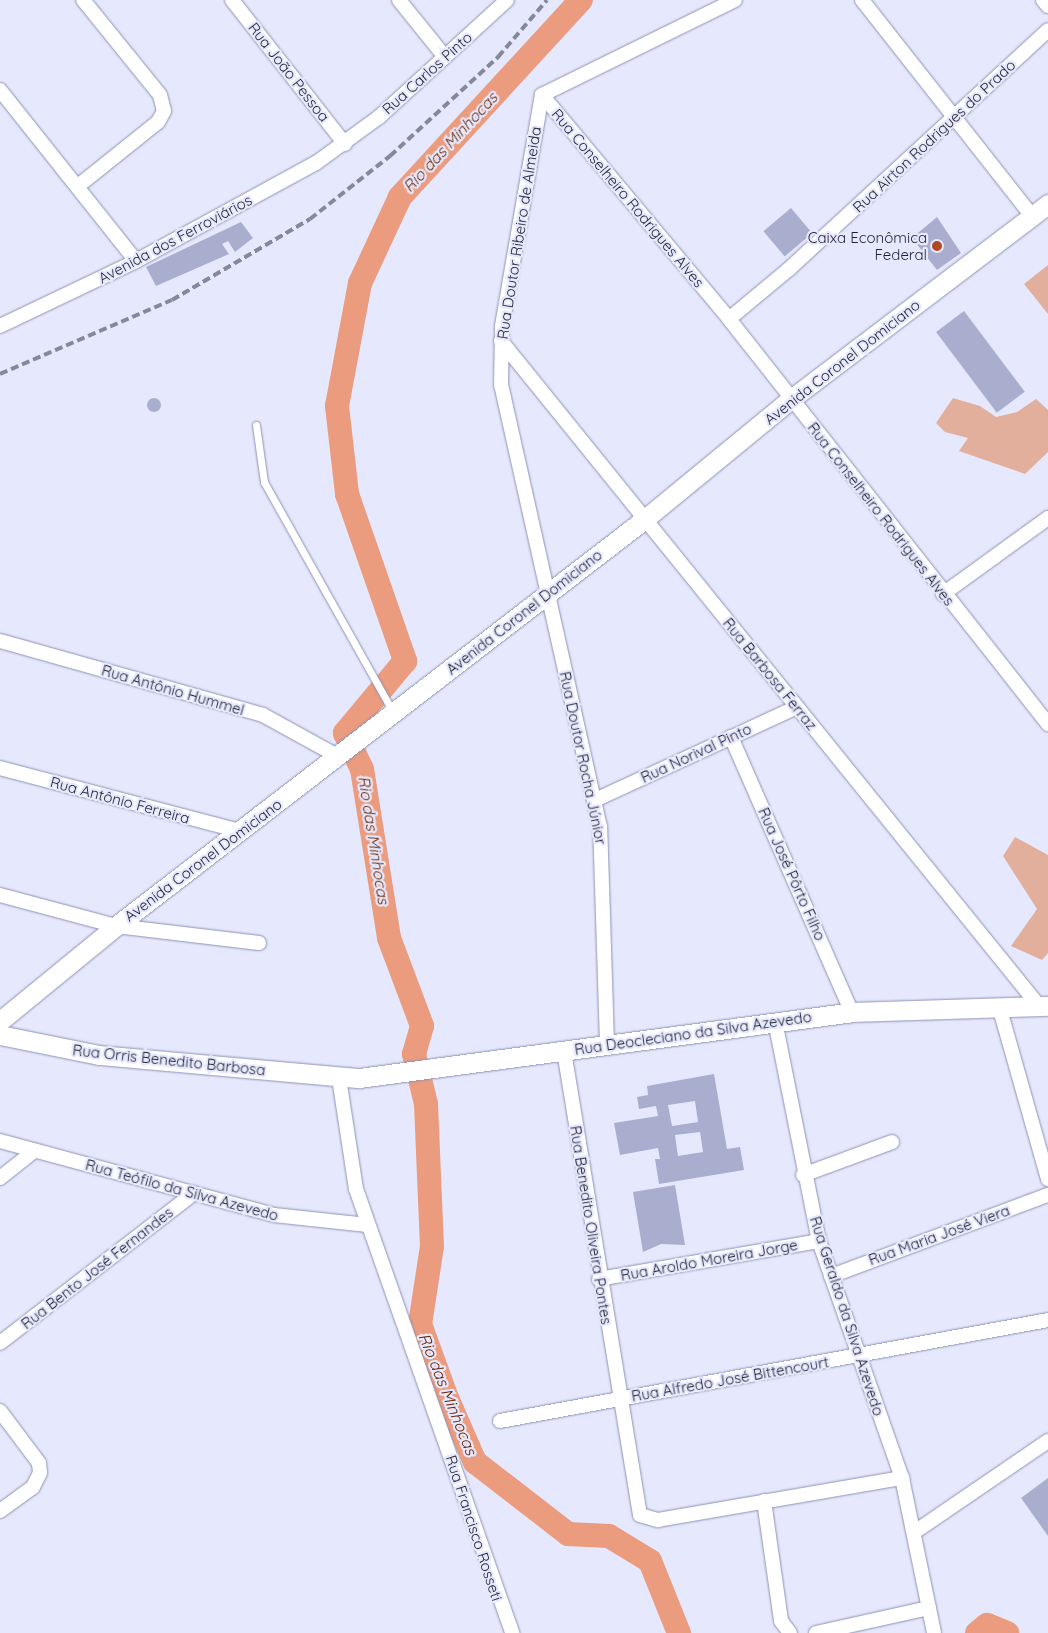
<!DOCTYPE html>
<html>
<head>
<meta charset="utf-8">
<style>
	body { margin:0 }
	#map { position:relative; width:1048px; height:1633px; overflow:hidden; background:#e6e9fe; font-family:Quicksand,sans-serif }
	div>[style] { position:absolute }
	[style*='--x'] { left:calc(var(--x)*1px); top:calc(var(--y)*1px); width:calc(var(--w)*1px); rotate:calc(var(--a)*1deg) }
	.green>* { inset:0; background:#e3af9d }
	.river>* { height:24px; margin:-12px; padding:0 12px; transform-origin:12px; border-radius:12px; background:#eb9b7e }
	.building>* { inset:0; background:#a9aecf; transform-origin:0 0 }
	.round { border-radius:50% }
	.roads { filter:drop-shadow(0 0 1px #8e92b2) drop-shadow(0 0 1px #8e92b2) }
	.lane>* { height:7px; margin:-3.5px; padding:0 3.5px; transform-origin:3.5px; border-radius:3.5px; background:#fff }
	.street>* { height:14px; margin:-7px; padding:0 7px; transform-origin:7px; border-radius:7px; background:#fff }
	.secondary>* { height:19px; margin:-9.5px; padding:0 9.5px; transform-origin:9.5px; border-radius:9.5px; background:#fff }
	.rail>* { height:4px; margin-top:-2px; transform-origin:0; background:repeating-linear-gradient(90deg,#858899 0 8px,transparent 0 12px) }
	.dots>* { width:14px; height:14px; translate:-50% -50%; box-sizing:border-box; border:2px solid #e6e9fe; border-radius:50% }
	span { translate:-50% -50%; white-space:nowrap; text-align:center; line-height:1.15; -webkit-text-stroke:4.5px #e6e9fe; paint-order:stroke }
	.street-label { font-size:15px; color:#1f212e }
	.poi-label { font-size:15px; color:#1f212e }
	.right { translate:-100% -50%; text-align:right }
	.water-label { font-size:16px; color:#672202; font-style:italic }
</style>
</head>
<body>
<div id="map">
	<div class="green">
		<i style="clip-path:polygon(1048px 265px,1048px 314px,1024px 284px)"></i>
		<i style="clip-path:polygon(953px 398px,980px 406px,996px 417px,1017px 412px,1036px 399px,1048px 410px,1048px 452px,1025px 474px,959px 451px,968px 438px,945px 432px,936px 423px)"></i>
		<i style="clip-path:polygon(1015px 837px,1048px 855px,1048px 953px,1042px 960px,1011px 946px,1037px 909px,1003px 856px)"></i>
	</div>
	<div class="river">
		<i style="--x:581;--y:0;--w:268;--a:132.6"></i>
		<i style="--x:400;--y:197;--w:95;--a:114.9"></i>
		<i style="--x:360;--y:283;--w:125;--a:100.6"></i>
		<i style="--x:337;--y:406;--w:89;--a:83.5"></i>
		<i style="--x:347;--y:494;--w:177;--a:70.8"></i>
		<i style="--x:405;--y:661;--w:94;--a:129.8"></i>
		<i style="--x:345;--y:733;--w:40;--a:65"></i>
		<i style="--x:362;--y:769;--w:171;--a:80.9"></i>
		<i style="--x:389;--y:938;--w:94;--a:69.4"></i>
		<i style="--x:422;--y:1026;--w:29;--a:106"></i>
		<i style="--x:414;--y:1054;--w:51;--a:76.5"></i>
		<i style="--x:426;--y:1104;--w:142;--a:87.6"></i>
		<i style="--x:432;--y:1246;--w:79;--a:98.7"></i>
		<i style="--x:420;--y:1324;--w:79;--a:70"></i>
		<i style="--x:447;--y:1398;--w:70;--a:66.4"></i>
		<i style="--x:475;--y:1462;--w:118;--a:37.7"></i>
		<i style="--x:568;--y:1534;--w:41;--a:2.8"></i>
		<i style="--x:609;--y:1536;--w:48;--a:31.4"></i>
		<i style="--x:650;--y:1561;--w:78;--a:68.1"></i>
		<i style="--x:977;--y:1633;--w:13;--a:-39"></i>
		<i style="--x:987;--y:1625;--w:22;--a:22"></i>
	</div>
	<div class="building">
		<i style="left:791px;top:208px;width:33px;height:36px;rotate:50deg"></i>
		<i style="clip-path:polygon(937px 217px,961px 253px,937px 270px,912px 238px)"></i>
		<i style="clip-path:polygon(241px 222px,253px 238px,235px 252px,228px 241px,222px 244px,229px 254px,156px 286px,146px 267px)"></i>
		<i style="left:964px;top:311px;width:101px;height:35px;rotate:53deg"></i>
		<i class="round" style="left:147px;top:398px;width:14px;height:14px"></i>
		<i style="clip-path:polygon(evenodd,714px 1074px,727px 1149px,740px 1147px,744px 1170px,659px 1184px,655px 1159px,660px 1159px,658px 1148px,620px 1155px,614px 1123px,658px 1116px,656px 1106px,639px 1109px,637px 1097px,648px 1095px,647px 1086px,714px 1074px,695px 1101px,698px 1122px,672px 1126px,668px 1105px,695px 1101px,714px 1074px,700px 1132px,703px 1152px,678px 1156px,675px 1135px,700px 1132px)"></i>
		<i style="clip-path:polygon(675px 1185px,685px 1245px,661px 1244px,643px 1252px,633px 1192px)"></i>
		<i style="clip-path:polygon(1048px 1478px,1048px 1536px,1021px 1498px)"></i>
	</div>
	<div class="roads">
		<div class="lane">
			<i style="--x:256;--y:425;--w:58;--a:82"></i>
			<i style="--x:264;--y:482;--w:264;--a:60.7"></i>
		</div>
		<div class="street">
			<i style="--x:232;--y:0;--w:183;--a:51.9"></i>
			<i style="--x:399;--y:0;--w:73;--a:51.1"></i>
			<i style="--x:862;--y:0;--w:275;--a:51.8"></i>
			<i style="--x:1043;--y:0;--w:8;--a:50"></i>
			<i style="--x:0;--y:90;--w:218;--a:51.5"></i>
			<i style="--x:542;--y:95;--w:292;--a:50.1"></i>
			<i style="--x:729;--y:319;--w:516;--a:51.77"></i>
			<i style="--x:78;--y:186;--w:102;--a:-38.7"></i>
			<i style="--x:158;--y:122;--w:13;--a:-61"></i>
			<i style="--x:164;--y:111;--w:16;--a:-104"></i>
			<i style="--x:160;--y:95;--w:122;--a:-129"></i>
			<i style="--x:729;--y:319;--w:78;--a:-39.8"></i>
			<i style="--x:789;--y:269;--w:352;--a:-42.7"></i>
			<i style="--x:0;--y:326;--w:151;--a:-25.5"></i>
			<i style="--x:136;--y:261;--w:205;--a:-28.6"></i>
			<i style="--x:316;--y:163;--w:78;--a:-36.1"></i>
			<i style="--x:379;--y:117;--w:173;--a:-42.4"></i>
			<i style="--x:501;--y:341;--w:855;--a:51.03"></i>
			<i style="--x:943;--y:594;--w:130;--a:-35.9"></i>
			<i style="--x:0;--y:641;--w:273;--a:15.7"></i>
			<i style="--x:263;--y:715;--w:87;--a:28.9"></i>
			<i style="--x:731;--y:737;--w:300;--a:66.3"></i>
			<i style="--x:0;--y:768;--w:248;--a:14.7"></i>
			<i style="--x:595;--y:800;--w:222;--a:-24.7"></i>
			<i style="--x:0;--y:895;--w:120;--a:15"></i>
			<i style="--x:116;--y:926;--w:144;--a:6.8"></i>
			<i style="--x:999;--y:1006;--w:180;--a:74.2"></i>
			<i style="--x:775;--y:1021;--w:224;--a:78.7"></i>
			<i style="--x:819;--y:1241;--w:251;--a:70.7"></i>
			<i style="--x:902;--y:1478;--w:158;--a:78.3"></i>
			<i style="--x:607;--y:1044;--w:217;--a:-91.8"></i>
			<i style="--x:600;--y:827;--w:453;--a:-102.6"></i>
			<i style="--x:501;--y:385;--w:59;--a:-89"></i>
			<i style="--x:502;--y:326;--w:234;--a:-80.2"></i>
			<i style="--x:542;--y:95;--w:215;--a:-26.2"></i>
			<i style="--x:564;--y:1051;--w:470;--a:80.7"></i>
			<i style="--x:640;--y:1515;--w:19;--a:16"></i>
			<i style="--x:658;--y:1520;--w:248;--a:-9.8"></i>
			<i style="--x:339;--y:1078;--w:112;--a:81.3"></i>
			<i style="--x:356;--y:1189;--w:471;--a:70.6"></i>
			<i style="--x:0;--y:1141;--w:284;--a:15.1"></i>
			<i style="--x:274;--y:1215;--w:94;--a:6.1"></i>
			<i style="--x:803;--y:1175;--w:95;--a:-20.3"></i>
			<i style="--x:0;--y:1178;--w:43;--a:-38.5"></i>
			<i style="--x:831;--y:1276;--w:232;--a:-20.5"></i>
			<i style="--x:599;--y:1279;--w:223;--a:-9.8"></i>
			<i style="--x:0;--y:1343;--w:245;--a:-37.7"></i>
			<i style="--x:0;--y:1411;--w:65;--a:53.1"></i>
			<i style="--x:39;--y:1463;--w:10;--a:84"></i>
			<i style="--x:40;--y:1473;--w:16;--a:117"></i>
			<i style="--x:33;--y:1487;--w:41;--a:144"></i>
			<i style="--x:500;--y:1421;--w:557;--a:-10.44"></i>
			<i style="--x:764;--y:1501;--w:121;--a:81.9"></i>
			<i style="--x:781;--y:1621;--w:15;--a:53"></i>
			<i style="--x:916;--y:1531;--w:160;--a:-34.3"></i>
			<i style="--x:816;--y:1633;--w:116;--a:-12.5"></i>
		</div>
		<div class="secondary">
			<i style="--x:0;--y:1021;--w:150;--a:-39.3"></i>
			<i style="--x:116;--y:926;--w:669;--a:-37.59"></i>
			<i style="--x:646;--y:518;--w:188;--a:-39.4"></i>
			<i style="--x:791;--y:399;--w:323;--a:-37.2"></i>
			<i style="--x:0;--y:1035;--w:101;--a:11.4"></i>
			<i style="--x:99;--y:1055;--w:261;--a:5.1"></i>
			<i style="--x:359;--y:1078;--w:497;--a:-7.6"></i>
			<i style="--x:852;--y:1012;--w:196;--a:-1.8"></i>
		</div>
	</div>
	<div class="rail">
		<i style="--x:0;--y:374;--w:187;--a:-23.3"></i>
		<i style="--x:172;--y:300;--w:160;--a:-30.4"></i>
		<i style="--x:310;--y:219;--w:102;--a:-38.2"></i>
		<i style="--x:390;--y:156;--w:147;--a:-42.5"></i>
		<i style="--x:498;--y:57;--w:75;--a:-49.3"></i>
	</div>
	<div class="dots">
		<i style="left:937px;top:246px;background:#b04a20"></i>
	</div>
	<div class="street-label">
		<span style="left:289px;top:72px;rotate:52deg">Rua João Pessoa</span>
		<span style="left:427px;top:73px;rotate:-42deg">Rua Carlos Pinto</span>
		<span style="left:934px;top:136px;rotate:-43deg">Rua Airton Rodrigues do Prado</span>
		<span style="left:628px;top:198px;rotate:50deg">Rua Conselheiro Rodrigues Alves</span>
		<span style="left:519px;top:233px;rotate:-81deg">Rua Doutor Ribeiro de Almeida</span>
		<span style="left:175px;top:239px;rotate:-28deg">Avenida dos Ferroviários</span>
		<span style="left:842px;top:362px;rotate:-38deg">Avenida Coronel Domiciano</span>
		<span style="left:881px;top:514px;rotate:52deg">Rua Conselheiro Rodrigues Alves</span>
		<span style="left:524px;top:612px;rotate:-38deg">Avenida Coronel Domiciano</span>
		<span style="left:770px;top:674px;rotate:51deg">Rua Barbosa Ferraz</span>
		<span style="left:173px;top:690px;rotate:16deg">Rua Antônio Hummel</span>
		<span style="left:696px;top:753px;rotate:-25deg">Rua Norival Pinto</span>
		<span style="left:583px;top:758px;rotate:78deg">Rua Doutor Rocha Júnior</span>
		<span style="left:120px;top:800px;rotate:15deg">Rua Antônio Ferreira</span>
		<span style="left:203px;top:860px;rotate:-37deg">Avenida Coronel Domiciano</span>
		<span style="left:792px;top:874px;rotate:66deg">Rua José Pôrto Filho</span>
		<span style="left:693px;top:1033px;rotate:-8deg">Rua Deocleciano da Silva Azevedo</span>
		<span style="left:169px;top:1060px;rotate:6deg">Rua Orris Benedito Barbosa</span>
		<span style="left:182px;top:1190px;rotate:15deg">Rua Teófilo da Silva Azevedo</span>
		<span style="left:591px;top:1225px;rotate:81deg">Rua Benedito Oliveira Pontes</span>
		<span style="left:939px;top:1235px;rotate:-20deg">Rua Maria José Viera</span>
		<span style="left:709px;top:1260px;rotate:-10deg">Rua Aroldo Moreira Jorge</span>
		<span style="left:97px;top:1268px;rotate:-38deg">Rua Bento José Fernandes</span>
		<span style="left:847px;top:1316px;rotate:72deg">Rua Geraldo da Silva Azevedo</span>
		<span style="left:730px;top:1379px;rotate:-10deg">Rua Alfredo José Bittencourt</span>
		<span style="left:474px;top:1528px;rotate:72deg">Rua Francisco Rosseti</span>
	</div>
	<div class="poi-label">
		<span class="right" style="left:927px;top:246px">Caixa Econômica<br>Federal</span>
	</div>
	<div class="water-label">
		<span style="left:450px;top:142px;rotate:-47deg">Rio das Minhocas</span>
		<span style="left:374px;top:840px;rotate:81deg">Rio das Minhocas</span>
		<span style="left:448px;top:1394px;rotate:68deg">Rio das Minhocas</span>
	</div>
</div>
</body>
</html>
